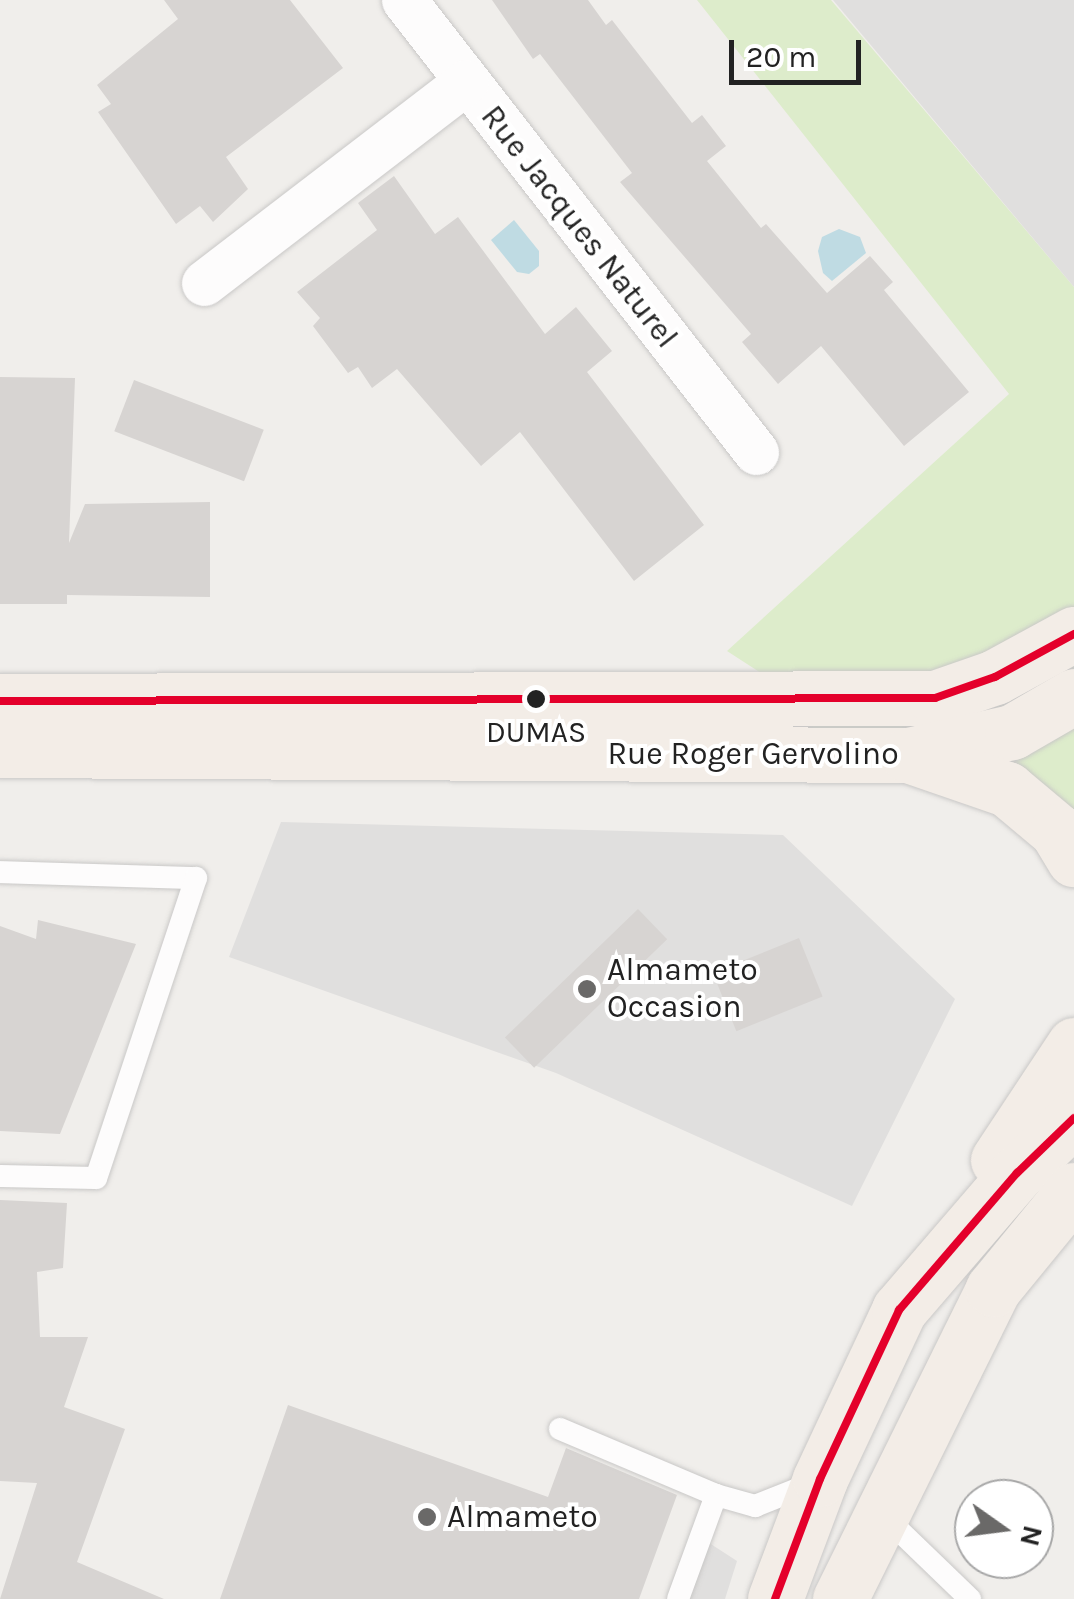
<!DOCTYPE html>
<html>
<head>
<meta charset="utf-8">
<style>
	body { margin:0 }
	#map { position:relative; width:1074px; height:1599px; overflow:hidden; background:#f0eeeb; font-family:Karla,sans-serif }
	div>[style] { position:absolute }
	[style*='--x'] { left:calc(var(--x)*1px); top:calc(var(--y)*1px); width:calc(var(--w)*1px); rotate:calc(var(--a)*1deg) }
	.grass>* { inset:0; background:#ddeccb }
	.parking>* { inset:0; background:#e0dfde }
	.water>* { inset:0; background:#bfdbe3 }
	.building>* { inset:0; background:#d7d4d2; transform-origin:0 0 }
	.roads { filter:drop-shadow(0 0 2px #c9c8c7) drop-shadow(0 0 2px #c9c8c7) }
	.lane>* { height:22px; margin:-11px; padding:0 11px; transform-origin:11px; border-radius:11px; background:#fdfcfc }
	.street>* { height:45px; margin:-22.5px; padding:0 22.5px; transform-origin:22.5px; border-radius:22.5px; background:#fdfcfc }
	.primary>* { height:55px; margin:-27.5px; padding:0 27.5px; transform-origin:27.5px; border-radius:27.5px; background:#f3ede7 }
	.bus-1>* { height:8px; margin:-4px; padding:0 4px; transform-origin:4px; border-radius:4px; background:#e4002b }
	.dots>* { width:28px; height:28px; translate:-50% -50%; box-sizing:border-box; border:5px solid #fff; border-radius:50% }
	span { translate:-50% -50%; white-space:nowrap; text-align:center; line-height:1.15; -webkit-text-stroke:8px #fff; paint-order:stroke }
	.bus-label { font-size:30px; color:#222 }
	.street-label { font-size:32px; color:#222 }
	.poi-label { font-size:32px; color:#222 }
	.left { translate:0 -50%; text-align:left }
	.north { position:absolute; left:954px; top:1479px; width:100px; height:100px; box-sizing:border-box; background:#fff; border:2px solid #a7a7a7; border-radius:50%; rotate:104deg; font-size:28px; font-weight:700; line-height:40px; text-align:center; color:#222 }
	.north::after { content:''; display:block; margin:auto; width:35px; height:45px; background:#6a6968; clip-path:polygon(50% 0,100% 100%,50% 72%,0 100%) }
	.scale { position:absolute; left:729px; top:40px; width:132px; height:45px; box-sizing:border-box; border:5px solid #222; border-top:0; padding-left:12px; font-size:30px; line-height:35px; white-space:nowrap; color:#222; -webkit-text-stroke:8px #fff; paint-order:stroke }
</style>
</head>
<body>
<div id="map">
	<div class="grass">
		<i style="clip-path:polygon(697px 0,831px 0,1074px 287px,1074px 859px,1007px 789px,0 701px,798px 697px,727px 651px,1009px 394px)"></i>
	</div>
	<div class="parking">
		<i style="clip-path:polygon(833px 0,1074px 0,1074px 287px)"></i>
		<i style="clip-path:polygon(281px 822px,783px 835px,955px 999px,852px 1206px,556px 1073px,229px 957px)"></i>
		<i style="clip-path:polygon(700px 1537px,737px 1561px,725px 1599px,681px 1599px)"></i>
	</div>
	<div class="water">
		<i style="clip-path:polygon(514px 220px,539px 251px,539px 266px,529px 274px,517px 272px,491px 240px)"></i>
		<i style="clip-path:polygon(839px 229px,860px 237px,866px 253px,832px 281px,823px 273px,818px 251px,822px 237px)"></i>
	</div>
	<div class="building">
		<i style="clip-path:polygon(164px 0,290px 0,343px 68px,226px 157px,248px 189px,213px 222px,200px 206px,176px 224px,98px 112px,111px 104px,97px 85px,178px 19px)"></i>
		<i style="clip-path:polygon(492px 0,588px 0,606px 25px,612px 20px,692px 123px,702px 115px,726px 146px,707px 161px,761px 228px,766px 224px,827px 293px,870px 256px,893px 282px,884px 290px,969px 392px,904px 446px,821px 346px,778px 384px,742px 342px,751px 334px,620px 182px,632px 173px,540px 54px,533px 59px)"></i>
		<i style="clip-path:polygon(394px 176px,435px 234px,458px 217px,545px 334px,576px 307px,612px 351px,587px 372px,704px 525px,634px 581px,520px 432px,481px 466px,397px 369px,372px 388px,358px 367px,348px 373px,313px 326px,320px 318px,297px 292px,377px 230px,358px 203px)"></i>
		<i style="clip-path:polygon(0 377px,75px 378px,69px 543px,85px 504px,210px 502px,210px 597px,67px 595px,67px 604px,0 604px)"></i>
		<i style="left:134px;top:380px;width:139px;height:55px;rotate:21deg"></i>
		<i style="left:638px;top:909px;width:42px;height:185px;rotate:46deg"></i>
		<i style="clip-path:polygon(38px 920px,136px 944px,60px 1134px,0 1131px,0 926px,36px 939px)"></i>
		<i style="left:799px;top:938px;width:63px;height:93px;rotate:68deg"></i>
		<i style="clip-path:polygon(0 1200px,67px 1203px,63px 1268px,37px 1272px,40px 1337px,88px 1337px,64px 1407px,125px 1429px,77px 1562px,164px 1599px,0 1599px,37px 1483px,0 1481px)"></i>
		<i style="clip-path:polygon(288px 1405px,548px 1497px,566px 1448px,677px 1495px,639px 1599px,220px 1599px)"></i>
	</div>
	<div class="roads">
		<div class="lane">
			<i style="--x:0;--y:872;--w:196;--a:1.8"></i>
			<i style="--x:196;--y:878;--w:316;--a:108.4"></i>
			<i style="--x:96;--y:1178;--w:96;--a:-178.8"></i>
			<i style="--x:560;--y:1429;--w:169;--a:22.9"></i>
			<i style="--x:883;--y:1515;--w:121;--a:44"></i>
			<i style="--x:678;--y:1599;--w:111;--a:-69.9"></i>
			<i style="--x:716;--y:1495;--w:41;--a:15.8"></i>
			<i style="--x:755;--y:1506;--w:59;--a:-21.8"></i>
		</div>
		<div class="street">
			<i style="--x:404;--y:0;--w:573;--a:52.09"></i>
			<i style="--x:204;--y:283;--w:330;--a:-37.5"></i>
		</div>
		<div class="primary">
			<i style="--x:0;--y:701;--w:935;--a:-0.18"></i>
			<i style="--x:935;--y:698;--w:64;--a:-19.3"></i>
			<i style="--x:995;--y:677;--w:90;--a:-28.6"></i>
			<i style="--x:0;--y:750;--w:908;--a:0.32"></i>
			<i style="--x:908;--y:755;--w:107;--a:-12.5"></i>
			<i style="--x:1012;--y:732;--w:72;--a:-30.1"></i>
			<i style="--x:908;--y:755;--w:105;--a:19"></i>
			<i style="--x:1007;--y:789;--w:65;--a:40"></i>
			<i style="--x:1057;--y:831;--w:33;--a:59"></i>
			<i style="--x:998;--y:1160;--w:138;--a:-56.5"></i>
			<i style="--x:775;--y:1599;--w:128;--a:-69.4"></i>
			<i style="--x:820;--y:1479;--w:187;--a:-64.9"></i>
			<i style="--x:899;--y:1310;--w:181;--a:-49.3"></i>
			<i style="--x:1017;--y:1173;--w:79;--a:-44"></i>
			<i style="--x:840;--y:1599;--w:346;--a:-63.7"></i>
			<i style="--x:993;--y:1289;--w:128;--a:-50.7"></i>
		</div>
	</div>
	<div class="bus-1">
		<i style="--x:0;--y:701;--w:935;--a:-0.18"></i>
		<i style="--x:935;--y:698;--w:64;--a:-19.3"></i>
		<i style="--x:995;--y:677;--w:90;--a:-28.6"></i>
		<i style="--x:775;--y:1599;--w:128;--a:-69.4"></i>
		<i style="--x:820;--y:1479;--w:187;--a:-64.9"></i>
		<i style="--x:899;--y:1310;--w:181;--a:-49.3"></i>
		<i style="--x:1017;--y:1173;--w:79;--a:-44"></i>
	</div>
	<div class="dots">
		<i style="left:536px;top:699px;background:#222"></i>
		<i style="left:587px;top:989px;background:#6a6968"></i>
		<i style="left:427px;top:1517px;background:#6a6968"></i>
	</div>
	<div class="bus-label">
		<span style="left:536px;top:732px">DUMAS</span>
	</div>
	<div class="street-label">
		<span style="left:579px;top:227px;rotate:52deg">Rue Jacques Naturel</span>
		<span style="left:753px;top:754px">Rue Roger Gervolino</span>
	</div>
	<div class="poi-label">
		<span class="left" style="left:607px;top:989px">Almameto<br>Occasion</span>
		<span class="left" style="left:447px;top:1517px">Almameto</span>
	</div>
	<div class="north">N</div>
	<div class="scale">20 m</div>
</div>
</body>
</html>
